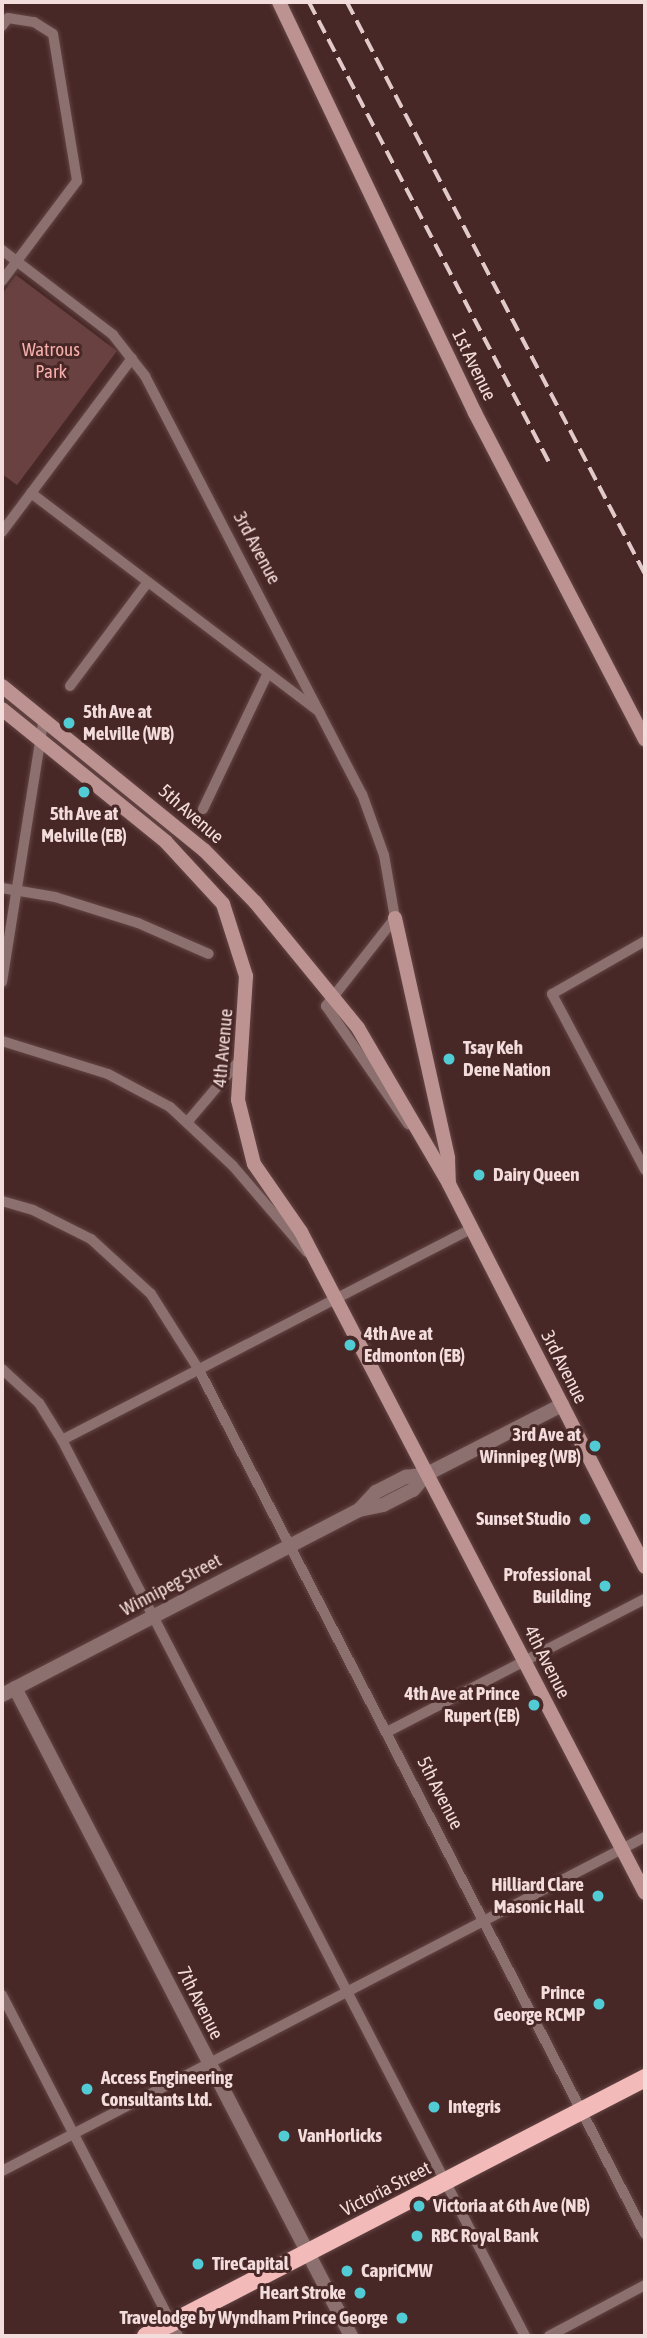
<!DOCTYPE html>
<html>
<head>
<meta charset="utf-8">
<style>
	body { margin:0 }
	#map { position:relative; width:647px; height:2338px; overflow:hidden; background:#482827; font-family:"Asap Condensed",sans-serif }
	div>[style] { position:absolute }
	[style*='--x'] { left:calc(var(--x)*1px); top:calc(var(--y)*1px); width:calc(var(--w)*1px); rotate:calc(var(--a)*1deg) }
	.green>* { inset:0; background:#684140 }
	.roads { filter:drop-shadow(0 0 2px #634544) drop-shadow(0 0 2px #634544) }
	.minor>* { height:10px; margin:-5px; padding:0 5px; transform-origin:5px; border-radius:5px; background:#8b706f }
	.tertiary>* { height:14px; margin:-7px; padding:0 7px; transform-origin:7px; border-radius:7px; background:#8b706f }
	.secondary>* { height:14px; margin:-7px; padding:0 7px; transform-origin:7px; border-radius:7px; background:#bd9391 }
	.trunk>* { height:18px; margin:-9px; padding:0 9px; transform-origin:9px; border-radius:9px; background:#f2bbb9 }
	.rail>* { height:3.5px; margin-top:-1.75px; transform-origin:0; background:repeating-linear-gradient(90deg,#e1cac9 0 14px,transparent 0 21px) }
	.dots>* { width:19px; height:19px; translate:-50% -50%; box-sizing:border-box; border:4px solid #482827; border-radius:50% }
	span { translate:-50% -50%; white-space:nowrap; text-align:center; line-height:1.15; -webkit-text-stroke:6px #482827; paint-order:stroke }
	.park-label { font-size:19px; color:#f7afac }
	.street-label { font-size:19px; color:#f3dddc }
	.poi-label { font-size:19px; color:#f3dddc; font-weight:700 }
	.left { translate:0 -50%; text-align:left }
	.right { translate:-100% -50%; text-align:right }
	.frame { position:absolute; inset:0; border:4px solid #f3dddc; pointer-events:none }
</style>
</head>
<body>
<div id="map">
	<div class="green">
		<i style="clip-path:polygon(16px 275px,117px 351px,17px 485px,2px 474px,2px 294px)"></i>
	</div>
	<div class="roads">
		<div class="minor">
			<i style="--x:2;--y:26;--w:10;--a:-53"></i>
			<i style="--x:8;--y:18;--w:26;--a:9"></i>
			<i style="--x:34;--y:22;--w:22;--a:32"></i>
			<i style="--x:53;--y:34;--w:149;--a:80.7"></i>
			<i style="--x:77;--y:181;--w:125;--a:126.9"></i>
			<i style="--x:2;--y:250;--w:140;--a:37.4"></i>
			<i style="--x:113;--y:335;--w:52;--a:52"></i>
			<i style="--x:145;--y:376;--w:471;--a:62.6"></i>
			<i style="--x:362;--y:794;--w:65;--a:70.2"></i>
			<i style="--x:384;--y:855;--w:64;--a:80.1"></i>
			<i style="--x:395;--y:918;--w:112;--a:128.1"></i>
			<i style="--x:326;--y:1006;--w:144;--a:55.2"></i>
			<i style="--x:31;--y:493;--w:362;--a:37.2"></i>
			<i style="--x:2;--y:532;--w:217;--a:-53.2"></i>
			<i style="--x:70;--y:686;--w:129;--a:-53.2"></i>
			<i style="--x:203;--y:809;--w:148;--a:-64.5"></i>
			<i style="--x:2;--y:888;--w:54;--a:9.6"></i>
			<i style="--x:55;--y:897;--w:87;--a:17.4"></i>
			<i style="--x:138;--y:923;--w:77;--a:23.6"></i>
			<i style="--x:645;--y:941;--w:107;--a:150.3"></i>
			<i style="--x:552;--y:994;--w:199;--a:62.1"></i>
			<i style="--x:2;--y:982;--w:267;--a:-81"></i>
			<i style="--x:2;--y:1041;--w:111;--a:17.3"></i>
			<i style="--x:108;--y:1074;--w:70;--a:28"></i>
			<i style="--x:170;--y:1107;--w:86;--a:43.1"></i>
			<i style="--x:233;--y:1166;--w:113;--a:49.3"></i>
			<i style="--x:189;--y:1120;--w:76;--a:-49.8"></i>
			<i style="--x:2;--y:1201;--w:32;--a:16"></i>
			<i style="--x:33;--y:1210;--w:65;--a:26.6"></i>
			<i style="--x:91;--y:1239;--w:81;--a:42.5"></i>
			<i style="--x:151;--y:1294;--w:90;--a:57.7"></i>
			<i style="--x:199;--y:1370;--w:972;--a:62.7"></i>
			<i style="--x:2;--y:1369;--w:50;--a:42.6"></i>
			<i style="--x:39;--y:1403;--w:44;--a:58.1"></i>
			<i style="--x:62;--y:1440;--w:1009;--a:62.67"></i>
			<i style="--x:62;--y:1440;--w:462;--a:-27.3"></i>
			<i style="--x:387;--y:1732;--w:290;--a:-27.3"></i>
			<i style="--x:2;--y:1995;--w:384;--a:62.7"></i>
			<i style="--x:2;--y:2171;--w:725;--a:-27.45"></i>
			<i style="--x:549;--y:2336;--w:109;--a:-28"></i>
		</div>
		<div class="tertiary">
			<i style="--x:359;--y:1510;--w:25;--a:-47"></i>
			<i style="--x:376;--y:1492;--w:34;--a:-27"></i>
			<i style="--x:406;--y:1477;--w:21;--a:-8"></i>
			<i style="--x:427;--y:1474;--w:152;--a:-27.1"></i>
			<i style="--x:15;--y:1688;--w:730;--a:62.59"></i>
			<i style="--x:2;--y:1695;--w:402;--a:-27.4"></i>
			<i style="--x:359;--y:1510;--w:25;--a:-12"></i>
			<i style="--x:383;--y:1505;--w:34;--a:-27"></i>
			<i style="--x:413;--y:1490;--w:21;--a:-49"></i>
		</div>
		<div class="secondary">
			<i style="--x:279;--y:2;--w:455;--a:64.5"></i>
			<i style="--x:475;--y:413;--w:368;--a:62.5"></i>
			<i style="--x:2;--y:686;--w:260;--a:39.1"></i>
			<i style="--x:204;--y:850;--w:73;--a:45.6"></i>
			<i style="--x:255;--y:902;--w:163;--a:50.7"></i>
			<i style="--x:358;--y:1028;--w:181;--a:59.7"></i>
			<i style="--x:449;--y:1184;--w:430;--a:62.9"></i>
			<i style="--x:2;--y:709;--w:211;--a:39"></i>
			<i style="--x:166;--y:842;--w:84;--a:47.4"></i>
			<i style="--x:223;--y:904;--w:76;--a:72.3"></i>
			<i style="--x:246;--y:976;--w:124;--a:93.7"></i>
			<i style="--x:238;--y:1100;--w:66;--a:76"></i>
			<i style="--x:254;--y:1164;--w:83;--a:55.3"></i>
			<i style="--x:301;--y:1232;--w:745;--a:62.51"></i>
			<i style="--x:395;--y:918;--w:246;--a:77.5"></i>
			<i style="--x:448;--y:1158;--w:25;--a:88"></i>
		</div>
		<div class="trunk">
			<i style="--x:146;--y:2336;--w:562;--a:-27.34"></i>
		</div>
	</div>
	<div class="rail">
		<i style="--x:309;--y:2;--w:519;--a:62.45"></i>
		<i style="--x:347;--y:2;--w:645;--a:62.48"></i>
	</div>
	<div class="dots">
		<i style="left:69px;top:723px;background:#51ccd5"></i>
		<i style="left:84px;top:792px;background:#51ccd5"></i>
		<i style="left:449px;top:1059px;background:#51ccd5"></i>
		<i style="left:479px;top:1175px;background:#51ccd5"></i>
		<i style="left:350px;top:1345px;background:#51ccd5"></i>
		<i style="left:595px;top:1446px;background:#51ccd5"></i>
		<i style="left:585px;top:1519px;background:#51ccd5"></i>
		<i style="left:605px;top:1586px;background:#51ccd5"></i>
		<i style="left:534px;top:1705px;background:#51ccd5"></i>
		<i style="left:598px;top:1896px;background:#51ccd5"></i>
		<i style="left:599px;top:2004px;background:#51ccd5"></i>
		<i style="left:87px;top:2089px;background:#51ccd5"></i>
		<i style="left:434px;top:2107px;background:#51ccd5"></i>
		<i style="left:284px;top:2136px;background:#51ccd5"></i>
		<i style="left:419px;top:2206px;background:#51ccd5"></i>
		<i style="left:417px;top:2236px;background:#51ccd5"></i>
		<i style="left:198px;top:2264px;background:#51ccd5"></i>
		<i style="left:347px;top:2271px;background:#51ccd5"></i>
		<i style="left:360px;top:2293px;background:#51ccd5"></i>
		<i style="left:402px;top:2318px;background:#51ccd5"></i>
	</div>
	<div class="park-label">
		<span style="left:51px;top:361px">Watrous<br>Park</span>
	</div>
	<div class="street-label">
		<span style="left:474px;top:365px;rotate:64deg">1st Avenue</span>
		<span style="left:257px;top:548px;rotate:62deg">3rd Avenue</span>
		<span style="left:191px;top:814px;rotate:41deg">5th Avenue</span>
		<span style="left:223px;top:1048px;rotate:-85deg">4th Avenue</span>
		<span style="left:564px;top:1367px;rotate:63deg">3rd Avenue</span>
		<span style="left:171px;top:1585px;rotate:-28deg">Winnipeg Street</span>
		<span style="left:547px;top:1662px;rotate:63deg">4th Avenue</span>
		<span style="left:440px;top:1793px;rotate:63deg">5th Avenue</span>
		<span style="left:200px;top:2003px;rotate:63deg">7th Avenue</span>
		<span style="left:386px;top:2189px;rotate:-27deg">Victoria Street</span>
	</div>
	<div class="poi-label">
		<span class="left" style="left:83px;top:723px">5th Ave at<br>Melville (WB)</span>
		<span style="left:84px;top:825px">5th Ave at<br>Melville (EB)</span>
		<span class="left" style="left:463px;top:1059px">Tsay Keh<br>Dene Nation</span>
		<span class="left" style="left:493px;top:1175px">Dairy Queen</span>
		<span class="left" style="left:364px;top:1345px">4th Ave at<br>Edmonton (EB)</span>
		<span class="right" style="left:581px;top:1446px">3rd Ave at<br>Winnipeg (WB)</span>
		<span class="right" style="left:571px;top:1519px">Sunset Studio</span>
		<span class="right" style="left:591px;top:1586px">Professional<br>Building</span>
		<span class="right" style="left:520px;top:1705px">4th Ave at Prince<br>Rupert (EB)</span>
		<span class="right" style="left:584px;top:1896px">Hilliard Clare<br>Masonic Hall</span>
		<span class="right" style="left:585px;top:2004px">Prince<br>George RCMP</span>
		<span class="left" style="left:101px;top:2089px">Access Engineering<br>Consultants Ltd.</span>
		<span class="left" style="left:448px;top:2107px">Integris</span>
		<span class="left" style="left:298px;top:2136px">VanHorlicks</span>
		<span class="left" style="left:433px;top:2206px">Victoria at 6th Ave (NB)</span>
		<span class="left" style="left:431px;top:2236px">RBC Royal Bank</span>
		<span class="left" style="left:212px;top:2264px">TireCapital</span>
		<span class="left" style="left:361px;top:2271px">CapriCMW</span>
		<span class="right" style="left:346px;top:2293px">Heart Stroke</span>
		<span class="right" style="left:388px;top:2318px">Travelodge by Wyndham Prince George</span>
	</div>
	<div class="frame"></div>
</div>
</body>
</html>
